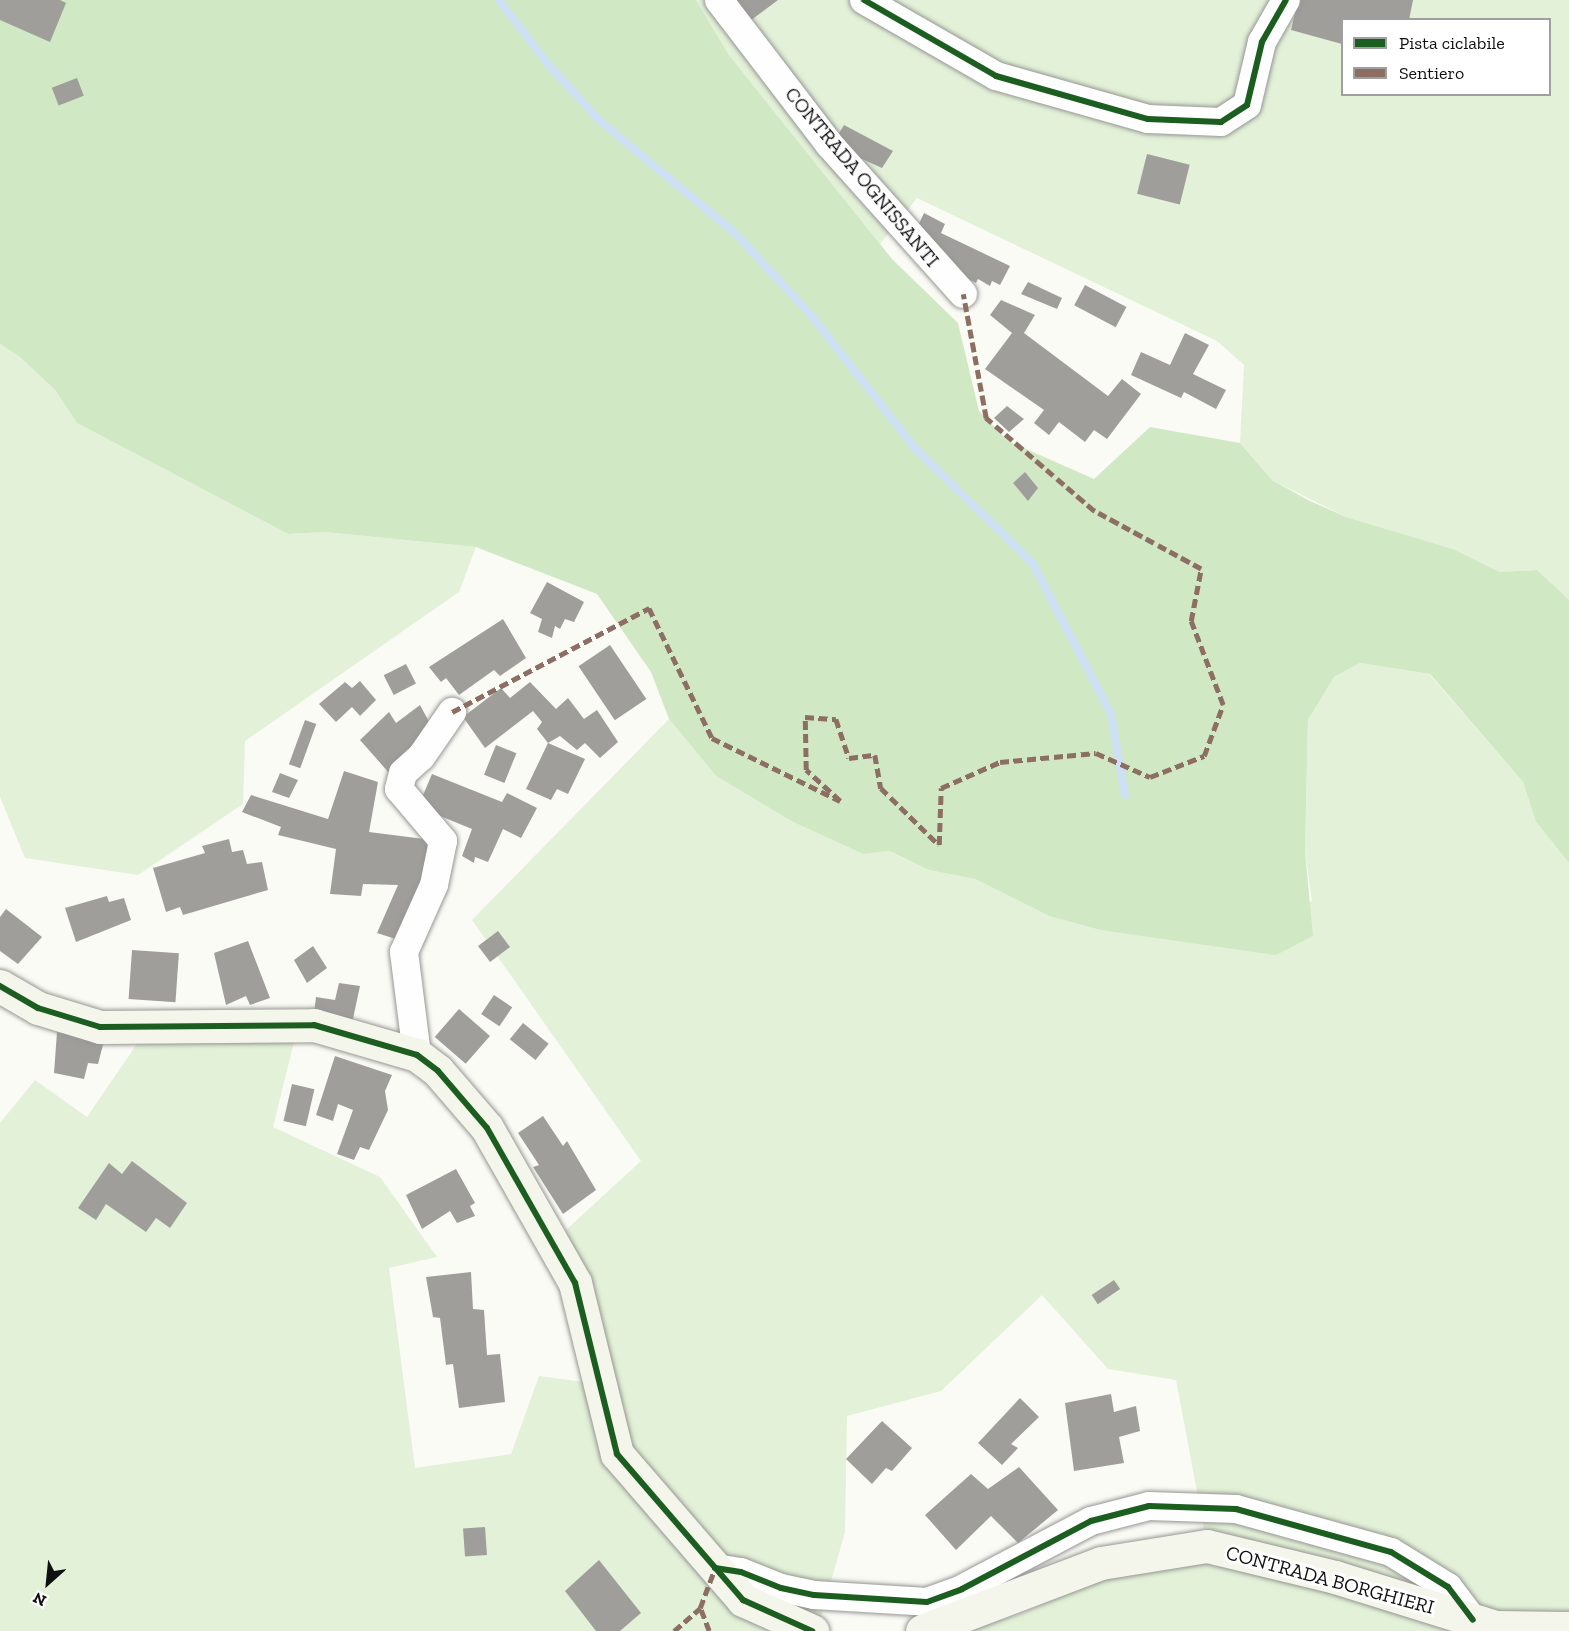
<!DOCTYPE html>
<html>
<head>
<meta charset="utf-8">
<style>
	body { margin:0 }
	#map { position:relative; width:1569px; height:1631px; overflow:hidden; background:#fbfbf6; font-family:"Zilla Slab",serif }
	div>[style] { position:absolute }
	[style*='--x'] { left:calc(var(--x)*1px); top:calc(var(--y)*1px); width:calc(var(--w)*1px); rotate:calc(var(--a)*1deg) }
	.green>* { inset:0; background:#e2f1d7 }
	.forest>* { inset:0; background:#d1e8c5 }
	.stream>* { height:8px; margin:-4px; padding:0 4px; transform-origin:4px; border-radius:4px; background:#cee1f4 }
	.building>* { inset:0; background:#9f9e9b; transform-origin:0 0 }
	.roads { filter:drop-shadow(0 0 2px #969694) drop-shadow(0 0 2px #969694) }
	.street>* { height:28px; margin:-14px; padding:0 14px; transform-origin:14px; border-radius:14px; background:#fefefe }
	.secondary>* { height:33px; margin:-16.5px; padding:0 16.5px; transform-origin:16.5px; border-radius:16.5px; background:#f4f5eb }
	.quiet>* { height:4.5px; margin-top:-2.25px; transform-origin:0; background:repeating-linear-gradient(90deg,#8d6e63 0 9px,transparent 0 13.5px) }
	.cycleway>* { height:6px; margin:-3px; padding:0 3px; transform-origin:3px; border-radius:3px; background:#1b5e20 }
	span { translate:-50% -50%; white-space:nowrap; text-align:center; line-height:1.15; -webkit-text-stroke:6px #fff; paint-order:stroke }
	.street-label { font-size:20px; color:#101010 }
	.legend { position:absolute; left:1341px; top:18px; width:210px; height:78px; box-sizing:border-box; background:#fff; border:2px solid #9f9f9f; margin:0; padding:8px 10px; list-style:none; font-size:18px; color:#101010 }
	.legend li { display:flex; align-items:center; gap:12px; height:30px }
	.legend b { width:30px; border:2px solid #9f9f9f }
	.north { position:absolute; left:18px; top:1553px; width:60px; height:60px; -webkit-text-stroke:4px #fff; paint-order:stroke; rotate:207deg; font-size:16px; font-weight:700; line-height:24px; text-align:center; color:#101010 }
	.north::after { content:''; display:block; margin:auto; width:21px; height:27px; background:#101010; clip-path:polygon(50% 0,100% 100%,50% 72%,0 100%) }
</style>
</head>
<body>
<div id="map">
	<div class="green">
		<i style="clip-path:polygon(evenodd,696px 0,1569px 0,1569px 600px,1537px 570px,1500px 572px,1453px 549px,1346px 517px,1272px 480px,1240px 443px,1244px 365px,1217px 341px,917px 198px,880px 244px,729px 55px,696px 0,1342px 20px,1550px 20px,1550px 94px,1342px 94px,1342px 20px)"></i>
		<i style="clip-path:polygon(0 344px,20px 357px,55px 390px,77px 423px,288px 534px,325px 532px,476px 547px,459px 592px,245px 741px,243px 804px,138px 875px,25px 858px,0 797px)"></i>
		<i style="clip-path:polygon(1360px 663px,1429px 674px,1523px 782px,1536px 822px,1569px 863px,1569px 1631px,961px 1631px,1018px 1615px,1115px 1573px,1209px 1555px,1176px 1380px,1108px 1369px,1042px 1295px,941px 1391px,847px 1416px,845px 1532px,817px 1631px,0 1631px,0 1123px,35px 1080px,87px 1117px,141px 1038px,298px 1026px,273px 1127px,380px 1177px,437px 1257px,389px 1268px,415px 1468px,511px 1454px,539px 1376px,606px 1385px,555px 1240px,641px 1161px,472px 920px,669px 719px,716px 776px,791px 821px,863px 854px,888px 851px,929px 870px,975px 879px,1049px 916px,1100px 930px,1213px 943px,1312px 901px,1305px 851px,1308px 720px,1334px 677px)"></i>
	</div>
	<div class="forest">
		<i style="clip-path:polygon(0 0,696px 0,729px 55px,892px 259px,958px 323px,979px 411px,1008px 441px,1094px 479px,1150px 427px,1240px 443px,1272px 480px,1308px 500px,1346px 517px,1453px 549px,1500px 572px,1537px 570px,1564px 595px,1569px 600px,1569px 863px,1536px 822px,1523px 782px,1430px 674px,1360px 663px,1334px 677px,1308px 720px,1305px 851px,1313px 936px,1276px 955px,1100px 930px,1049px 916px,975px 879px,929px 870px,889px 851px,863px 854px,791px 821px,716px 776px,669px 719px,651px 672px,597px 594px,476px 547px,325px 532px,288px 534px,77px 423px,55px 390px,20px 357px,0 344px)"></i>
	</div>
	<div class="stream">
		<i style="--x:499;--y:0;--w:81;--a:52.6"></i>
		<i style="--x:548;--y:64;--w:76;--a:47.7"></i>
		<i style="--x:599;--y:120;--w:177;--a:39.7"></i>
		<i style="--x:735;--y:233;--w:112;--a:47.2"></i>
		<i style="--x:811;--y:315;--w:169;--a:52"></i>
		<i style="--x:915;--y:448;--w:165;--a:44.5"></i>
		<i style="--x:1033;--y:564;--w:169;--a:62.5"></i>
		<i style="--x:1111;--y:714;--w:82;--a:80.2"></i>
	</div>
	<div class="building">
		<i style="clip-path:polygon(0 0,60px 0,66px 3px,50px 42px,0 20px)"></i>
		<i style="clip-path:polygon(727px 0,778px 0,743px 26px)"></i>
		<i style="clip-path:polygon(1298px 0,1413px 0,1409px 20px,1342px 20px,1342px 44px,1291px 30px)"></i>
		<i style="left:77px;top:78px;width:19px;height:27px;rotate:69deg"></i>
		<i style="clip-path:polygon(844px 125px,893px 151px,882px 168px,851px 154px,835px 140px)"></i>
		<i style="left:1147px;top:154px;width:44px;height:41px;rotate:14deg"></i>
		<i style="clip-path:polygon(924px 213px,945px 224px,941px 233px,1010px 266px,1000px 285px,992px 281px,990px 286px,978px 279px,976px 283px,940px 264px,915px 232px)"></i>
		<i style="clip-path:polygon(1028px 282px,1062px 298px,1057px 309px,1021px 294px)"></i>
		<i style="left:1085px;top:285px;width:47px;height:23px;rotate:28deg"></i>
		<i style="clip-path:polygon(1001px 300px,1035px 315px,1024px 333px,1108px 396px,1122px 379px,1141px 394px,1107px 439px,1094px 430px,1085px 442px,1059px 422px,1049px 435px,1034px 423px,1044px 410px,985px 369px,1012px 333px,990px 315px)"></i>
		<i style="clip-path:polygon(1185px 333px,1209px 345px,1193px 374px,1226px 390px,1216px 409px,1184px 392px,1181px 398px,1131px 375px,1141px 352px,1170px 365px)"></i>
		<i style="clip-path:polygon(1007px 406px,1024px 419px,1009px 432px,994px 418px)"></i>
		<i style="clip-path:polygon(1025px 472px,1038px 488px,1028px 501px,1013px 483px)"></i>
		<i style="clip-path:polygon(547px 582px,584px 602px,574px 622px,565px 619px,560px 629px,555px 626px,552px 638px,538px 632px,542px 619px,530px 613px)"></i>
		<i style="clip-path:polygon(503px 619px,526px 658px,500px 676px,494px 670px,459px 695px,446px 678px,441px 682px,429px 667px)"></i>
		<i style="left:610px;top:645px;width:65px;height:38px;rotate:56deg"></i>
		<i style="left:406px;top:664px;width:22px;height:25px;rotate:63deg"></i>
		<i style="clip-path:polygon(360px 681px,376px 700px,360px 716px,352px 707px,336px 722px,319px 704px,345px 682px,352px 688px)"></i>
		<i style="clip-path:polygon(530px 682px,556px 709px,568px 698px,584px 719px,597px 710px,618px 742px,600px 758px,585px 743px,577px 750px,560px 736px,548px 743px,537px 729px,542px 722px,533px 711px,485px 748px,463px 717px,501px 688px,510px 698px)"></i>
		<i style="clip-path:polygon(420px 705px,433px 729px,390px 774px,360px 740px,389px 712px,396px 723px)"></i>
		<i style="left:305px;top:720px;width:12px;height:47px;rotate:20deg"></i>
		<i style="clip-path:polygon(548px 743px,585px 759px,568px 794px,557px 789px,551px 800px,526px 789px)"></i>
		<i style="left:496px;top:745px;width:22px;height:32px;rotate:22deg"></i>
		<i style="clip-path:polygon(344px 771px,378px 782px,369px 832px,432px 840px,428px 885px,399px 940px,377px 933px,398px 885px,363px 884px,361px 896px,330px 894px,336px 849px,278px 835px,281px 827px,242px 812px,251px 795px,328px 819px)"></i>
		<i style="clip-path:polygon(280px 773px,298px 780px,289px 798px,272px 792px)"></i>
		<i style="clip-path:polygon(432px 774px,502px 802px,507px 793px,537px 808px,521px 838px,503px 829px,488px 862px,475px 857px,474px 863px,462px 856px,472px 829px,418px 807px)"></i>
		<i style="clip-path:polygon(229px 839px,232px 852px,243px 850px,247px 864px,262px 862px,268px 890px,183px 915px,180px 907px,166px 912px,153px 868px,205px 853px,202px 846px)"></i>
		<i style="clip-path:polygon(107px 896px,109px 902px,124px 898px,131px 920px,76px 942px,65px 908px)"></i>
		<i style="clip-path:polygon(6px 909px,42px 937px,18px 964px,0 951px,0 917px)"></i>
		<i style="left:498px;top:931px;width:20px;height:25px;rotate:53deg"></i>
		<i style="clip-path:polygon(248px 941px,270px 998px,250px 1005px,246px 996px,226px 1005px,214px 953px)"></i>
		<i style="clip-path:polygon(313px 946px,327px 968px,307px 983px,294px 960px)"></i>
		<i style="left:132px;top:950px;width:47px;height:49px;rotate:4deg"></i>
		<i style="clip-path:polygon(339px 983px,360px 986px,351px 1028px,313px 1021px,316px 997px,335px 1000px)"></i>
		<i style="left:494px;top:995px;width:22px;height:23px;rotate:34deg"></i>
		<i style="left:459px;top:1009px;width:41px;height:37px;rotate:41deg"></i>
		<i style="left:523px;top:1023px;width:33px;height:21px;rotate:39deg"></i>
		<i style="clip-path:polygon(57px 1032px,104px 1041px,98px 1064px,88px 1063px,84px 1079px,54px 1073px)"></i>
		<i style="clip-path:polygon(335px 1056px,392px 1075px,385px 1091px,388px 1110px,369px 1150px,360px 1147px,354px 1160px,337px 1154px,353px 1110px,338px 1104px,333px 1121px,316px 1115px)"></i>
		<i style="left:292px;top:1084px;width:23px;height:38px;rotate:13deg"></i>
		<i style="clip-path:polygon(543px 1116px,563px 1146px,567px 1141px,596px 1190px,563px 1214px,533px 1167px,539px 1165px,518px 1133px)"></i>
		<i style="clip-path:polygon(132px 1161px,187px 1203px,170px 1228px,156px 1218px,146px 1232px,106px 1204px,96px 1220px,78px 1208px,109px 1163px,122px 1174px)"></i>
		<i style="clip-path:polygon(456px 1169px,475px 1203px,470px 1206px,475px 1216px,457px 1223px,450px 1211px,422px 1229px,406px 1195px)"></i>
		<i style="clip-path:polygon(471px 1272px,473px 1309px,484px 1310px,487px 1355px,500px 1354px,505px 1402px,459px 1408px,453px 1364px,446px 1365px,440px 1318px,433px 1317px,426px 1277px)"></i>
		<i style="left:1114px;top:1280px;width:11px;height:27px;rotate:56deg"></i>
		<i style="clip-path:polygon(1111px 1394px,1114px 1412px,1136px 1406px,1140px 1431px,1119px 1437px,1124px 1463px,1074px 1471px,1065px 1403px)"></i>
		<i style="clip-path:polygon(1020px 1398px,1039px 1417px,1011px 1444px,1018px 1448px,1002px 1465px,978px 1443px)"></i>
		<i style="clip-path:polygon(882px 1421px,912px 1448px,892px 1471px,886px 1468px,872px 1484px,846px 1459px)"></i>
		<i style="clip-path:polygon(1019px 1467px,1058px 1510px,1018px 1543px,991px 1516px,956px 1550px,925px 1515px,971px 1474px,988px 1489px)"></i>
		<i style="left:485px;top:1527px;width:28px;height:22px;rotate:86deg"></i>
		<i style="clip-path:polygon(599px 1560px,641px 1613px,620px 1631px,596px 1631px,565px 1591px)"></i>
	</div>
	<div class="roads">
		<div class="street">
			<i style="--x:719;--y:0;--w:181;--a:52.6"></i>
			<i style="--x:829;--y:144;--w:201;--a:48.2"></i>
			<i style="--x:864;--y:0;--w:152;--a:29.9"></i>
			<i style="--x:996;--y:76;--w:158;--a:15.8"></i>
			<i style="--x:1148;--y:119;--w:73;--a:2.4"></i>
			<i style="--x:1221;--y:122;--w:31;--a:-33"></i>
			<i style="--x:1247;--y:105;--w:65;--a:-76.6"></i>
			<i style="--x:1262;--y:42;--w:48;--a:-60.3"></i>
			<i style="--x:417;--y:1055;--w:104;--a:-97.2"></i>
			<i style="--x:404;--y:952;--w:73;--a:-65.9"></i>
			<i style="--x:434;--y:885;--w:45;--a:-78.4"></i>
			<i style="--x:443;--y:841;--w:68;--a:-130.2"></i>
			<i style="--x:399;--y:789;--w:16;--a:-76"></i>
			<i style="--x:403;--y:773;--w:24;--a:-42"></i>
			<i style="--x:421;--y:757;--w:55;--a:-55.4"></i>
			<i style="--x:715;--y:1568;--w:26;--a:9"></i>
			<i style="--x:741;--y:1572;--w:43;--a:21.8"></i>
			<i style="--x:781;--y:1588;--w:34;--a:12"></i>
			<i style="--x:814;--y:1595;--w:113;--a:3.5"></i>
			<i style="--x:927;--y:1602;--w:37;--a:-20"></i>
			<i style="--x:962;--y:1589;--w:146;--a:-27.8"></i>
			<i style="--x:1091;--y:1521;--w:60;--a:-14.5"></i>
			<i style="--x:1149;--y:1506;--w:87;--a:2"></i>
			<i style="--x:1236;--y:1509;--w:161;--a:15.5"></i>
			<i style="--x:1391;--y:1552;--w:67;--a:31.6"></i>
			<i style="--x:1448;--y:1587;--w:41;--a:52.9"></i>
		</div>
		<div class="secondary">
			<i style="--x:0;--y:986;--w:44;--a:30.1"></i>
			<i style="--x:38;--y:1008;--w:65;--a:17"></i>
			<i style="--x:100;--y:1027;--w:214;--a:-0.5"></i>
			<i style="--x:314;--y:1025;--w:107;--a:16.2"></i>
			<i style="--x:417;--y:1055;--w:26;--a:37"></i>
			<i style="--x:438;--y:1071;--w:75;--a:49.3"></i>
			<i style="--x:487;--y:1128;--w:178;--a:60.4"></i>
			<i style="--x:575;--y:1283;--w:176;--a:76.2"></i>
			<i style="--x:617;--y:1454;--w:193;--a:49.2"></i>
			<i style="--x:743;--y:1600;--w:76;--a:24.2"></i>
			<i style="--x:922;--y:1631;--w:191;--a:-20.8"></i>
			<i style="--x:1101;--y:1563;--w:107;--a:-9.1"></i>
			<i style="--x:1207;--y:1546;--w:132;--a:13.6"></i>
			<i style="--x:1335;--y:1577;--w:169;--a:17.3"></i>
			<i style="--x:1496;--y:1627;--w:73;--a:0.8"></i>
		</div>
	</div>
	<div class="quiet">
		<i style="--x:452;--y:712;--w:223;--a:-27.8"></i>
		<i style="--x:649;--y:608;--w:144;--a:64.1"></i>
		<i style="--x:712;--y:738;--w:143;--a:26.2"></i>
		<i style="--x:840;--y:801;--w:46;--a:-137.6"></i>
		<i style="--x:806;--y:770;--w:53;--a:-91.1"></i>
		<i style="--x:805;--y:717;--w:31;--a:4"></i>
		<i style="--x:836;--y:719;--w:41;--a:71.6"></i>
		<i style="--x:849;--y:758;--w:26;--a:-7"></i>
		<i style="--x:875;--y:755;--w:34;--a:80"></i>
		<i style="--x:881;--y:788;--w:81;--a:44.5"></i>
		<i style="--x:939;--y:845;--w:57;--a:-88"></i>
		<i style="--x:941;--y:788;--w:64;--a:-23.8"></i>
		<i style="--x:1000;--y:762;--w:96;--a:-5.4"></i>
		<i style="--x:1096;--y:753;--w:59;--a:24"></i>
		<i style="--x:1150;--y:777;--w:58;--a:-21.3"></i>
		<i style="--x:1204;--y:756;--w:54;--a:-69.6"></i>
		<i style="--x:1223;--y:705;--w:90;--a:-110.9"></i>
		<i style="--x:1191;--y:621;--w:53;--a:-79.1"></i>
		<i style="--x:1201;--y:569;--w:122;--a:-151.5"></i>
		<i style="--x:1094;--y:511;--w:143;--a:-139.3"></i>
		<i style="--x:986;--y:418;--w:126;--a:-100.5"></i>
		<i style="--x:674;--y:1631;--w:35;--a:-41"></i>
		<i style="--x:709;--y:1631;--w:25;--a:-111"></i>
		<i style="--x:700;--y:1608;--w:43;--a:-69.4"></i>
	</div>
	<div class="cycleway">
		<i style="--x:864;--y:0;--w:152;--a:29.9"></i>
		<i style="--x:996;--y:76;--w:158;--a:15.8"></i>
		<i style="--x:1148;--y:119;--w:73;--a:2.4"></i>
		<i style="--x:1221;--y:122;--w:31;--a:-33"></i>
		<i style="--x:1247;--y:105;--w:65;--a:-76.6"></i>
		<i style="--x:1262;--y:42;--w:48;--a:-60.3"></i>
		<i style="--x:0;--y:986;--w:44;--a:30.1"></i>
		<i style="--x:38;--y:1008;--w:65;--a:17"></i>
		<i style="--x:100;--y:1027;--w:214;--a:-0.5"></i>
		<i style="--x:314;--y:1025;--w:107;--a:16.2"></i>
		<i style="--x:417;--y:1055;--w:26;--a:37"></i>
		<i style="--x:438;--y:1071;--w:75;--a:49.3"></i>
		<i style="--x:487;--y:1128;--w:178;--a:60.4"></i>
		<i style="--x:575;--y:1283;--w:176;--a:76.2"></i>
		<i style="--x:617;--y:1454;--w:193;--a:49.2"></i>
		<i style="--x:743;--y:1600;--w:76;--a:24.2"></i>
		<i style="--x:715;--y:1568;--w:26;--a:9"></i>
		<i style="--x:741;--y:1572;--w:43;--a:21.8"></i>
		<i style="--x:781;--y:1588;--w:34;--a:12"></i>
		<i style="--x:814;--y:1595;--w:113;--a:3.5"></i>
		<i style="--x:927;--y:1602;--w:37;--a:-20"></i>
		<i style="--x:962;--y:1589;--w:146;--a:-27.8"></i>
		<i style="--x:1091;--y:1521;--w:60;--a:-14.5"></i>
		<i style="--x:1149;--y:1506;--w:87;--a:2"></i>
		<i style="--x:1236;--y:1509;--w:161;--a:15.5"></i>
		<i style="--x:1391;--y:1552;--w:67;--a:31.6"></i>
		<i style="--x:1448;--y:1587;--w:41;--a:52.9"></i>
	</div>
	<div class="street-label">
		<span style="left:862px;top:177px;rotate:50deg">CONTRADA OGNISSANTI</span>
		<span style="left:1330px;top:1580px;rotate:15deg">CONTRADA BORGHIERI</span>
	</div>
	<ul class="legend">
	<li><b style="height:8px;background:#1b5e20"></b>Pista ciclabile</li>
	<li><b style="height:8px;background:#8d6e63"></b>Sentiero</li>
	</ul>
	<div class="north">N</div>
</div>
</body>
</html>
